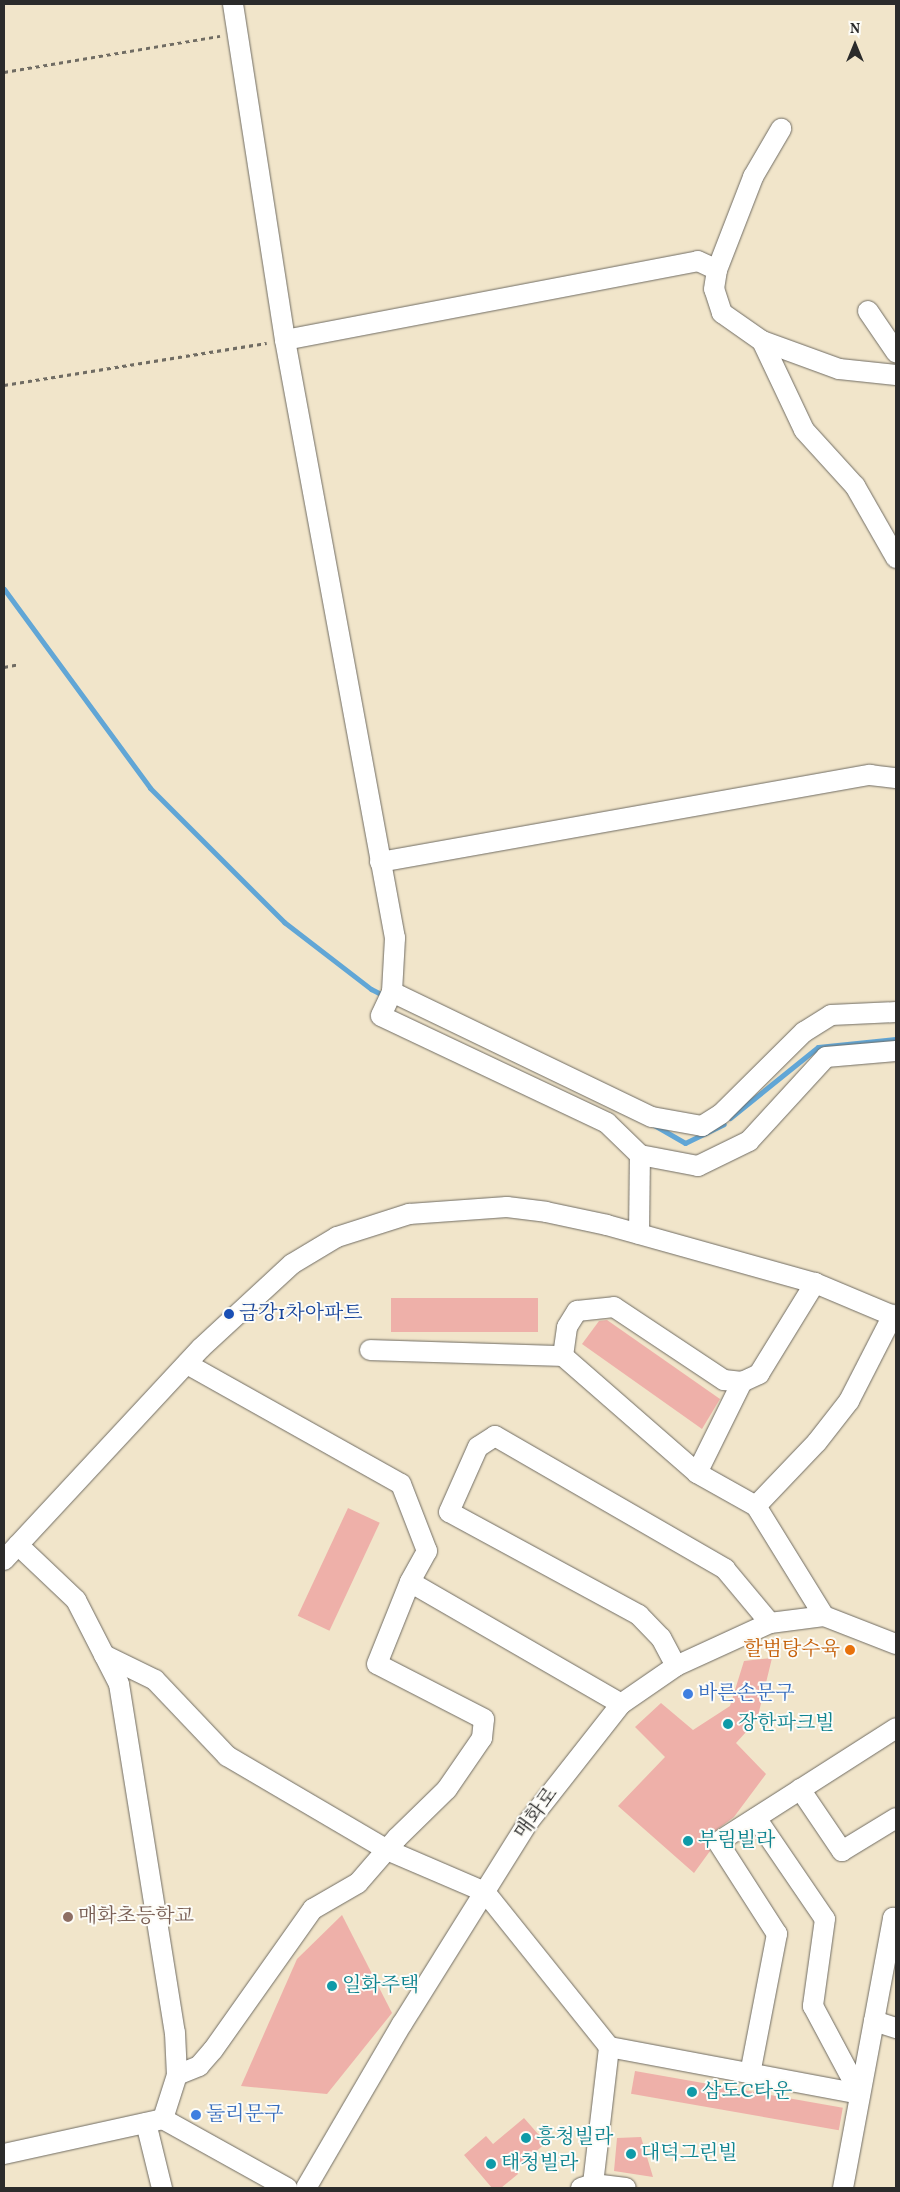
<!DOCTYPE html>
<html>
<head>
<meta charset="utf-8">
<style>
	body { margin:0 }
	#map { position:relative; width:900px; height:2192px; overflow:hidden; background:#f1e5ca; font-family:Vollkorn,"Noto Serif KR",serif }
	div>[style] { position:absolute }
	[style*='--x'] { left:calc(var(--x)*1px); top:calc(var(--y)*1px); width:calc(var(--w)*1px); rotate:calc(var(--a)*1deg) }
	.stream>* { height:5px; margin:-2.5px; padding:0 2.5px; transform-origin:2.5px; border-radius:2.5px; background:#61a6d6 }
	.building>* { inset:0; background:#eeb0a9; transform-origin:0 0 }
	.path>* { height:3px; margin-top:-1.5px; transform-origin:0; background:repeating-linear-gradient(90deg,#706c63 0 4px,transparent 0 8px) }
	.roads { filter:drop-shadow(0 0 1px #706c63) drop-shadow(0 0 1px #706c63) }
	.minor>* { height:20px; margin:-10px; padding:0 10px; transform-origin:10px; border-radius:10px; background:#fff }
	.dots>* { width:14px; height:14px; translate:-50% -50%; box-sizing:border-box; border:2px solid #fdfcf7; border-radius:50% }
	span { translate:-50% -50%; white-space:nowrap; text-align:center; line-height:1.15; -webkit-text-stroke:4px #fdfcf7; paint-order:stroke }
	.transit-label { font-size:20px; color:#164399 }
	.left { translate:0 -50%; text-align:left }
	.food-label { font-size:20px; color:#c56008 }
	.right { translate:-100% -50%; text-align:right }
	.shop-label { font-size:20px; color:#366cbe }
	.culture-label { font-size:20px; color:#0d838f }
	.street-label { font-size:20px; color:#2b2b2b }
	.education-label { font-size:20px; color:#785e54 }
	.frame { position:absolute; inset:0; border:5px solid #2b2b2b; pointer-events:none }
	.north { position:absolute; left:830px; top:20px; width:50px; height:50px; -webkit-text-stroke:4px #fdfcf7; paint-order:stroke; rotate:0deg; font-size:14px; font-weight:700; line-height:20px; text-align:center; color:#2b2b2b }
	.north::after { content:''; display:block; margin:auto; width:18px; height:22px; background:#2b2b2b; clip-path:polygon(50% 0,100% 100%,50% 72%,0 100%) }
</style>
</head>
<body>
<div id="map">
	<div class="stream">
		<i style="--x:4;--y:589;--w:247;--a:53.7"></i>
		<i style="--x:150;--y:788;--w:190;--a:45"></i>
		<i style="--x:284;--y:922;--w:110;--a:37.6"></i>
		<i style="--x:371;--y:989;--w:16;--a:27"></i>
		<i style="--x:730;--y:1118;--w:113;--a:-38.9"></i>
		<i style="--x:818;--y:1047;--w:78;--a:-5.9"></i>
		<i style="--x:654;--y:1125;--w:36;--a:30"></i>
		<i style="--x:685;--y:1143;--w:43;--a:-26"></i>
	</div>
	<div class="building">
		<i style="left:538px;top:1298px;width:34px;height:147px;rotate:90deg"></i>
		<i style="clip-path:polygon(607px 1320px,720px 1399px,702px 1429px,582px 1344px,599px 1321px)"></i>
		<i style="left:348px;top:1508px;width:35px;height:119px;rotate:25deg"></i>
		<i style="clip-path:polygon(772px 1658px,757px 1720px,736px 1743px,766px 1774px,734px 1817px,708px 1836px,710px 1851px,694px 1873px,618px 1806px,665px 1757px,635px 1727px,661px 1703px,693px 1730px,730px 1706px,744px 1661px)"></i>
		<i style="clip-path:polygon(342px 1915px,392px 2013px,327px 2094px,241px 2086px,297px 1959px)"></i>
		<i style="left:635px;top:2071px;width:211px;height:23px;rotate:10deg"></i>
		<i style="clip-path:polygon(524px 2118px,546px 2143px,515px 2169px,518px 2174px,501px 2188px,492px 2188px,464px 2155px,486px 2136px,493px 2144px)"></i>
		<i style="clip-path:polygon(641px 2137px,653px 2177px,614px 2171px,617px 2138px)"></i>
	</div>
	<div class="path">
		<i style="--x:4;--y:72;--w:219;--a:-9.5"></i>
		<i style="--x:4;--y:385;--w:266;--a:-9.1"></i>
		<i style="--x:4;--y:667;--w:16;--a:-11"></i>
	</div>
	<div class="roads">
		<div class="minor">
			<i style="--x:233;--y:4;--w:340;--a:81.2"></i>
			<i style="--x:285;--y:340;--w:608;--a:79.58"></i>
			<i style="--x:395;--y:938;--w:54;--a:93.2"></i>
			<i style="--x:392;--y:992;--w:26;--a:115"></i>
			<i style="--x:381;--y:1016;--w:250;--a:25.3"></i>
			<i style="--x:607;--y:1123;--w:46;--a:44.1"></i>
			<i style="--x:640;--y:1155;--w:59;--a:10.7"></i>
			<i style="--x:698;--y:1166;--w:57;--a:-26.1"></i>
			<i style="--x:749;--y:1141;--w:114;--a:-47.5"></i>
			<i style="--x:826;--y:1057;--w:70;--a:-4.9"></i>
			<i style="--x:868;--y:311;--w:50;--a:55.7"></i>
			<i style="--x:285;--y:340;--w:420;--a:-10.8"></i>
			<i style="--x:698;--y:261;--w:21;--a:25"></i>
			<i style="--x:762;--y:341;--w:49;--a:-145"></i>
			<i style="--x:722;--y:313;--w:25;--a:-108"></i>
			<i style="--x:714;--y:289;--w:19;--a:-81"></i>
			<i style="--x:717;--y:270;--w:100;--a:-68.8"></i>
			<i style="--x:753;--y:177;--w:56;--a:-59.7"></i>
			<i style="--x:896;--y:375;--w:57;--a:-174"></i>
			<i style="--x:839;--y:369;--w:82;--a:-160"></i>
			<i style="--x:762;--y:341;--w:98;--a:64.7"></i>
			<i style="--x:804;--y:430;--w:76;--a:47.7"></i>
			<i style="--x:855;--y:486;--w:83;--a:60.3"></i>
			<i style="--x:380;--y:862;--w:498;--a:-10.1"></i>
			<i style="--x:870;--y:775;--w:26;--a:7"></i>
			<i style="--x:392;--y:992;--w:288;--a:25.7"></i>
			<i style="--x:652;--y:1117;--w:51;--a:10.2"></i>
			<i style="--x:702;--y:1126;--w:22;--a:-32"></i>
			<i style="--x:721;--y:1114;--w:117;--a:-44.7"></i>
			<i style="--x:804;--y:1032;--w:32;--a:-32"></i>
			<i style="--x:831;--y:1015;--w:65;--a:-2.6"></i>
			<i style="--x:639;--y:1234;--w:79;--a:-89.3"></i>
			<i style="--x:370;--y:1350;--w:193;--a:1.8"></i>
			<i style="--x:563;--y:1356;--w:178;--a:41.1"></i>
			<i style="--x:697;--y:1473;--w:68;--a:29.2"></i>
			<i style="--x:756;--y:1506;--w:129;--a:58.3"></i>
			<i style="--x:563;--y:1356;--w:29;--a:-82"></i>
			<i style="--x:567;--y:1327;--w:19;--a:-58"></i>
			<i style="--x:577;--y:1311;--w:37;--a:-6"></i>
			<i style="--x:614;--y:1307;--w:132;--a:33.6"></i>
			<i style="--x:724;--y:1380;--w:18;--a:6"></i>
			<i style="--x:742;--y:1382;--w:19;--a:-25"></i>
			<i style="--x:759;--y:1374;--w:107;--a:-58.4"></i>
			<i style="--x:187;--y:1364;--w:245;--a:29.3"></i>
			<i style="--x:401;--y:1484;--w:72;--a:68.8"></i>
			<i style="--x:427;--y:1551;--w:35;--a:119"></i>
			<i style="--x:410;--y:1582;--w:244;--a:30"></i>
			<i style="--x:697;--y:1473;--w:102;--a:-63.7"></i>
			<i style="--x:756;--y:1506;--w:88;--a:-46.4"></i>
			<i style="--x:817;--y:1442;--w:52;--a:-52"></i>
			<i style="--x:849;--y:1401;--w:97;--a:-62.9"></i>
			<i style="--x:18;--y:1545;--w:80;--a:43.5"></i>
			<i style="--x:76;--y:1600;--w:94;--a:62.9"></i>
			<i style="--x:119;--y:1684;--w:353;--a:80.9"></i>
			<i style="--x:175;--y:2033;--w:42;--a:87.3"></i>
			<i style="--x:177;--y:2075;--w:46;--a:107.7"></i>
			<i style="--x:4;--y:1560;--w:289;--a:-47.1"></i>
			<i style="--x:201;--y:1348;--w:124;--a:-42.7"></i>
			<i style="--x:292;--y:1264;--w:52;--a:-31"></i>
			<i style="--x:337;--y:1237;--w:76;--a:-17.7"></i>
			<i style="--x:409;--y:1214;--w:98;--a:-4.1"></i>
			<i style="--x:507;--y:1207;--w:39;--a:7"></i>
			<i style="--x:546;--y:1212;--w:62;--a:12"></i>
			<i style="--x:607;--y:1225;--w:216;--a:15.6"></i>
			<i style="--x:815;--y:1283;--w:88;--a:22.8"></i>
			<i style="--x:104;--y:1655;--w:57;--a:26.1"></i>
			<i style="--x:155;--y:1680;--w:105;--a:46.5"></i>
			<i style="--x:227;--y:1756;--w:186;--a:30.4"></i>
			<i style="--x:387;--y:1850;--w:107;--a:23.2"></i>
			<i style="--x:485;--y:1892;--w:198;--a:51.3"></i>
			<i style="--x:609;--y:2047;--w:255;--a:10.6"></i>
			<i style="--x:676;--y:1666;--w:32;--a:-118"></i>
			<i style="--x:661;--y:1638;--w:32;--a:-134"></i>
			<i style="--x:639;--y:1615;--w:216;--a:-151.5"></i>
			<i style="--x:449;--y:1512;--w:71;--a:-66"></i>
			<i style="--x:478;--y:1447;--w:20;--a:-33"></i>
			<i style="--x:495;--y:1436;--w:266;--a:30"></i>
			<i style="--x:725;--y:1569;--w:70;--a:50.2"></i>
			<i style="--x:800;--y:1789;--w:75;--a:55.9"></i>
			<i style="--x:842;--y:1851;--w:63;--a:-31.4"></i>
			<i style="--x:756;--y:1818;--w:122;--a:55.7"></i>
			<i style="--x:825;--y:1919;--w:88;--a:97.9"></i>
			<i style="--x:813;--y:2006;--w:100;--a:61.9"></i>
			<i style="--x:874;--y:2021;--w:105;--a:-79.5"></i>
			<i style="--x:893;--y:1918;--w:3;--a:0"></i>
			<i style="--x:750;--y:2074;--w:143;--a:-79.1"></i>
			<i style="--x:777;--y:1934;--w:109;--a:-122.7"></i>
			<i style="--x:718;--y:1842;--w:211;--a:-32.6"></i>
			<i style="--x:177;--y:2075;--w:24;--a:-22"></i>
			<i style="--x:199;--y:2066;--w:21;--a:-49"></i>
			<i style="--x:213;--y:2050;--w:173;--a:-54.7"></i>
			<i style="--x:313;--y:1909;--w:52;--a:-30"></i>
			<i style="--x:358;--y:1883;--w:60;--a:-49.1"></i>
			<i style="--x:397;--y:1838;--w:70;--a:-44.4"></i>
			<i style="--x:447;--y:1789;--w:62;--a:-55.5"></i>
			<i style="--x:482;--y:1738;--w:19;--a:-84"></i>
			<i style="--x:484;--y:1719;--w:120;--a:-152.8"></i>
			<i style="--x:377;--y:1664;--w:88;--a:-68.1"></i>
			<i style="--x:146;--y:2123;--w:67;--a:76.2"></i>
			<i style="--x:4;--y:2154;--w:163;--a:-12.4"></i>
			<i style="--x:163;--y:2119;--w:142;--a:29.1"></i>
			<i style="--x:593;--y:2184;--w:138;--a:-83.3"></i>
			<i style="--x:306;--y:2188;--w:190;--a:-59.7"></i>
			<i style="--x:402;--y:2024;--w:239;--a:-58"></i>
			<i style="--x:529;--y:1821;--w:149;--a:-51.8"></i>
			<i style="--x:621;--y:1704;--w:67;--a:-34.6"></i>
			<i style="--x:676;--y:1666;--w:103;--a:-24.6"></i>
			<i style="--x:770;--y:1623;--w:54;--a:-7.4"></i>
			<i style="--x:824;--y:1616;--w:77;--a:21.3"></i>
			<i style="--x:581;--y:2188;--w:13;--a:-18"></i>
			<i style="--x:593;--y:2184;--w:33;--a:7"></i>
			<i style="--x:843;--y:2188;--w:170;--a:-79.5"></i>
			<i style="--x:874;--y:2021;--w:23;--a:18"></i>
		</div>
	</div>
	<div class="dots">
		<i style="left:229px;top:1314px;background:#1a4fb4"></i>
		<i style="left:850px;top:1650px;background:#e8710a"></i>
		<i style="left:688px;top:1694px;background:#3f7fe0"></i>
		<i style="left:728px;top:1724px;background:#0f9aa8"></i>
		<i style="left:688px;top:1841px;background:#0f9aa8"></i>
		<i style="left:68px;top:1917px;background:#8d6e63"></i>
		<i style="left:332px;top:1986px;background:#0f9aa8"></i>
		<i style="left:692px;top:2092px;background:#0f9aa8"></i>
		<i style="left:196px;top:2115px;background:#3f7fe0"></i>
		<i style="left:526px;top:2138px;background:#0f9aa8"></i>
		<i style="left:631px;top:2154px;background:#0f9aa8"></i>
		<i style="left:491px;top:2164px;background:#0f9aa8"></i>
	</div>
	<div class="transit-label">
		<span class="left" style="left:239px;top:1314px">금강1차아파트</span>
	</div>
	<div class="food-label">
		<span class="right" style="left:840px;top:1650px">할범탕수육</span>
	</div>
	<div class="shop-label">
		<span class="left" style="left:698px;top:1694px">바른손문구</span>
		<span class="left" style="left:206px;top:2115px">둘리문구</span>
	</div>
	<div class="culture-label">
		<span class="left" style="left:738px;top:1724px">장한파크빌</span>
		<span class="left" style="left:698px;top:1841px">부림빌라</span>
		<span class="left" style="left:342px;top:1986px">일화주택</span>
		<span class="left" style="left:702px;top:2092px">삼도C타운</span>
		<span class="left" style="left:536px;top:2138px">흥청빌라</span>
		<span class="left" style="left:641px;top:2154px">대덕그린빌</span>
		<span class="left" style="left:501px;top:2164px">태청빌라</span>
	</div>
	<div class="street-label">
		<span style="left:537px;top:1814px;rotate:-54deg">매화로</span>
	</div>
	<div class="education-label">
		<span class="left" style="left:78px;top:1917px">매화초등학교</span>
	</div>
	<div class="frame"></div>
	<div class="north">N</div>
</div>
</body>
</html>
